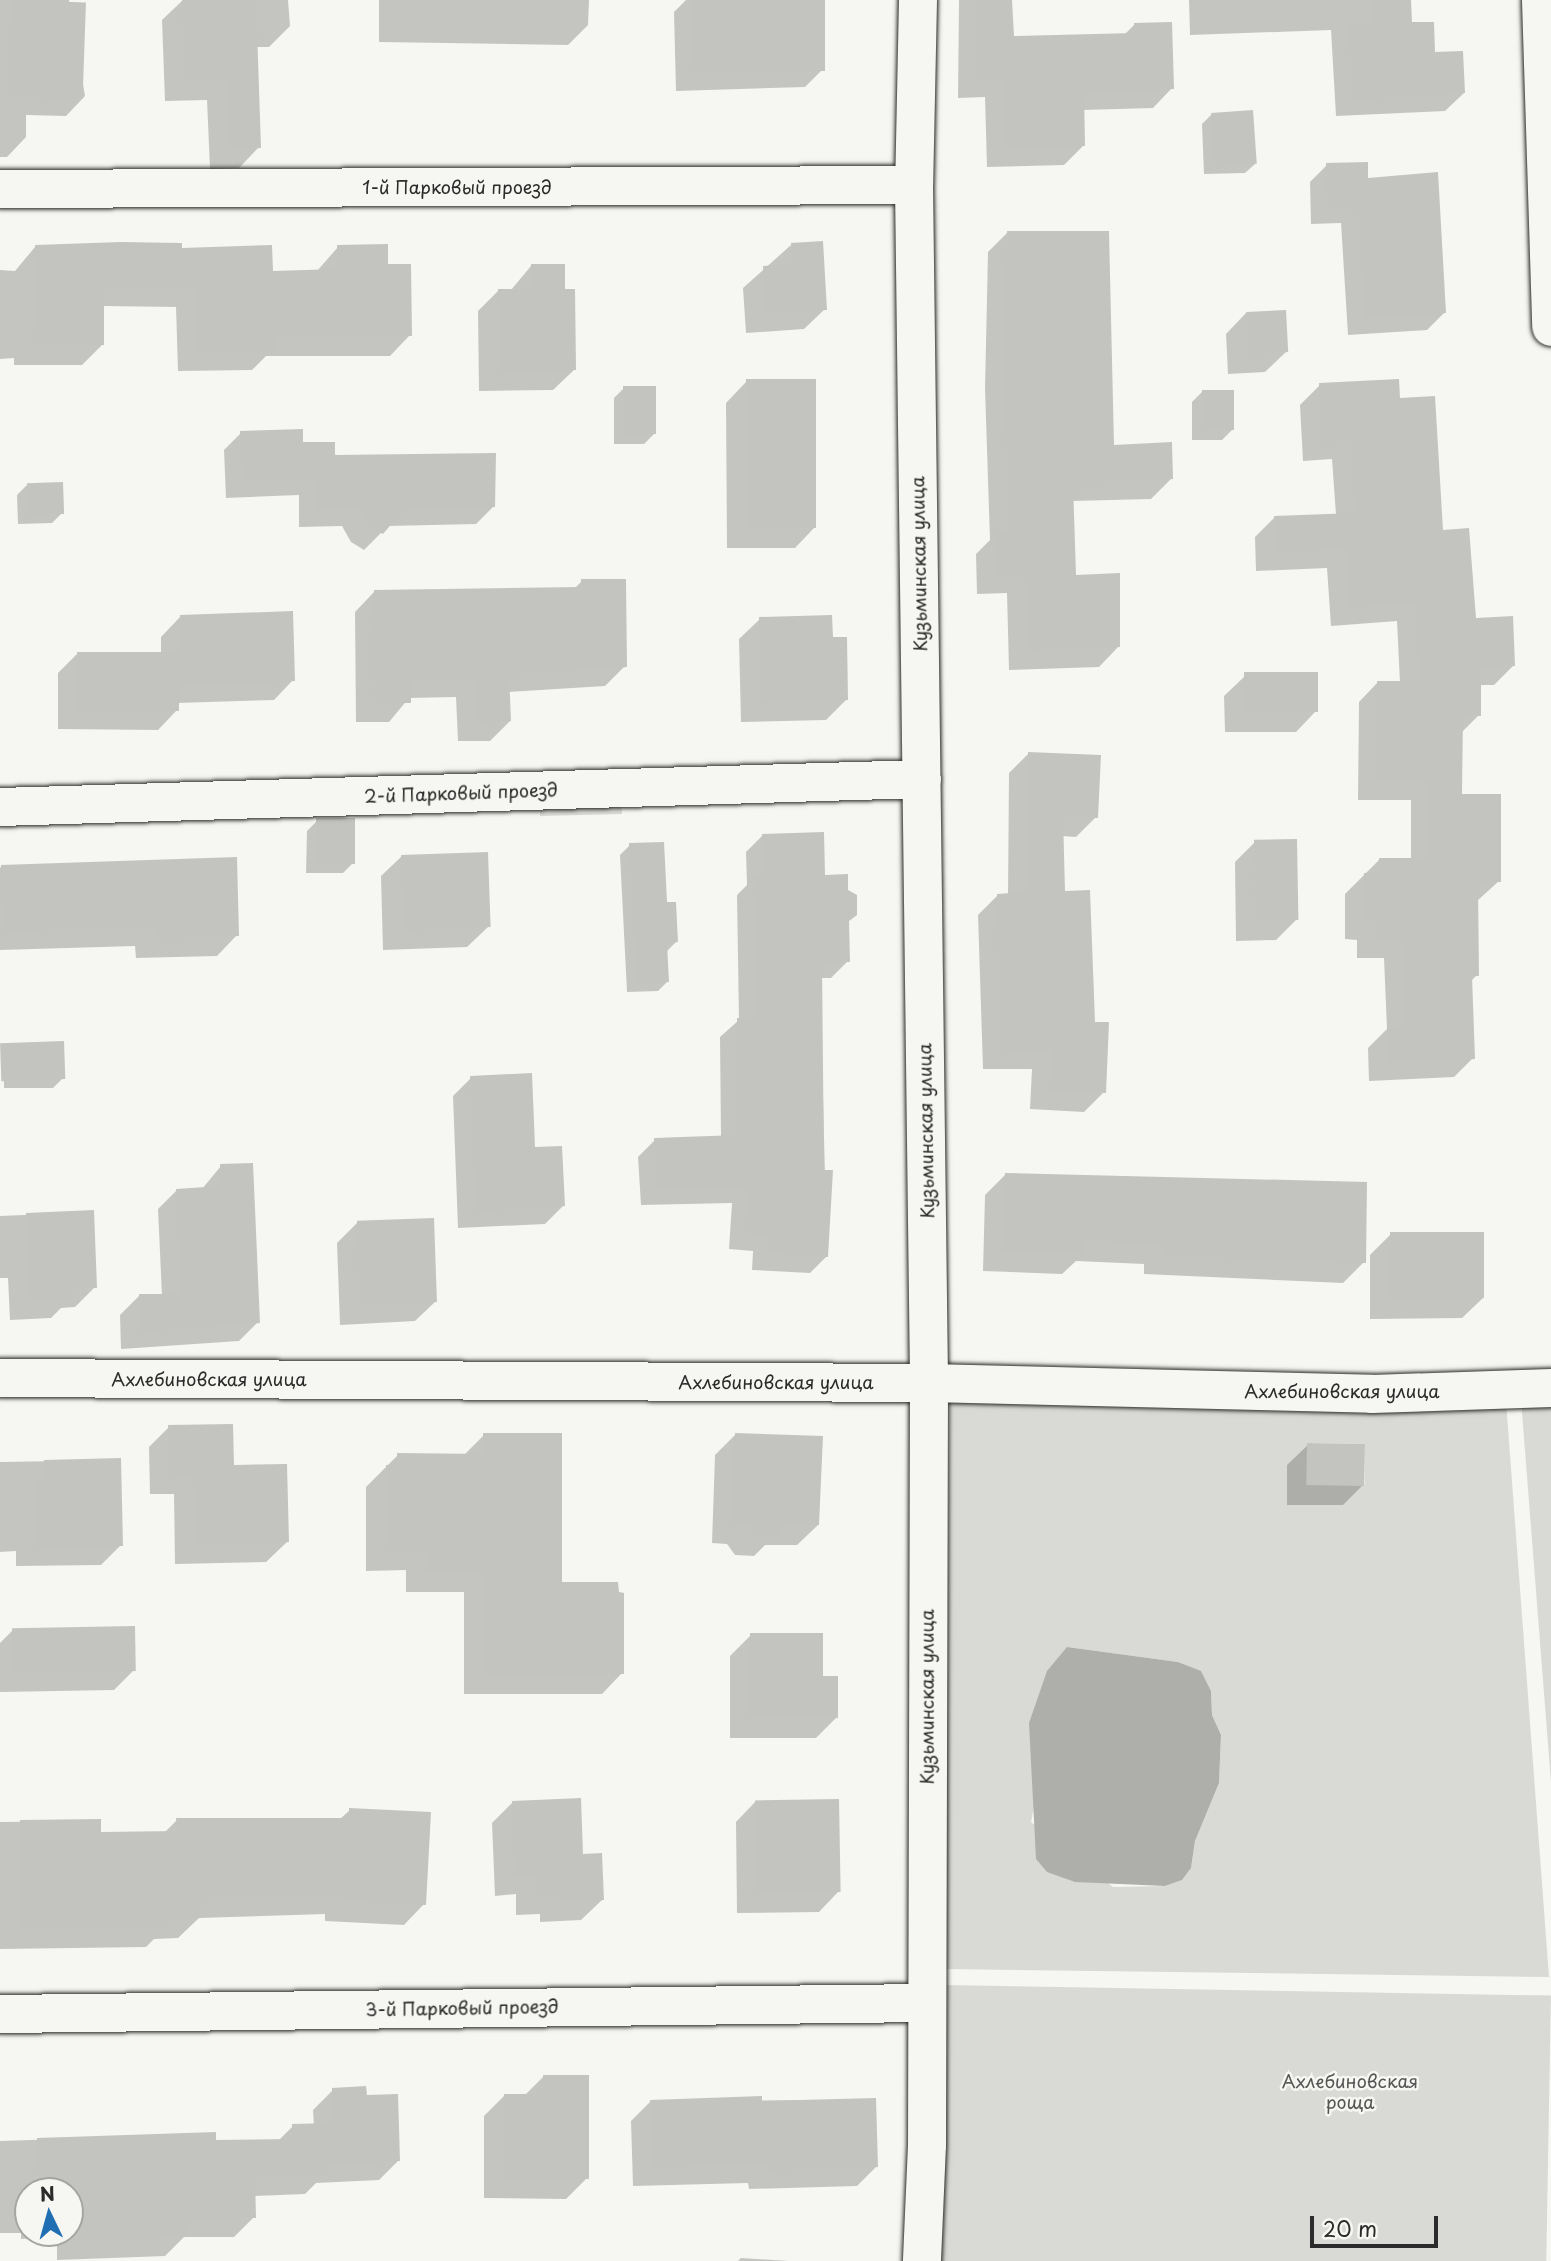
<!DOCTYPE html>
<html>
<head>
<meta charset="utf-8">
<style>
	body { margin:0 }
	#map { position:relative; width:1551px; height:2261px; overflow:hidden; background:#f6f6f2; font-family:"Playpen Sans",sans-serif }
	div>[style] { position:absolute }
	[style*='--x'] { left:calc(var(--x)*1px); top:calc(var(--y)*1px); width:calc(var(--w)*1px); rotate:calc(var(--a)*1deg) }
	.green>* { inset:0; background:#d9d9d5; transform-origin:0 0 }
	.water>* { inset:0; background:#aeaeab }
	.shadow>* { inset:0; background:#0003 }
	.building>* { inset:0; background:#c3c3c0; transform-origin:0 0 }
	.roads { filter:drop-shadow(0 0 2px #2b2b2b) drop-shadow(0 0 2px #2b2b2b) }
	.minor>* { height:38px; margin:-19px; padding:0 19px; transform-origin:19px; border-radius:19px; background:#f6f6f2 }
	span { translate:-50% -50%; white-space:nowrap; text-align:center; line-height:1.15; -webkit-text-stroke:5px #f6f6f2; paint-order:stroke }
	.street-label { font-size:18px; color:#2b2b2b }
	.park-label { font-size:18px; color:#565656 }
	.north { position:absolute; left:14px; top:2177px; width:70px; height:70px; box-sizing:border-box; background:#f6f6f2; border:2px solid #a5a5a2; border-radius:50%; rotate:355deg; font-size:19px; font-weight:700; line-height:28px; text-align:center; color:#2b2b2b }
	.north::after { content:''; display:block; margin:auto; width:24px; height:32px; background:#1f6fb2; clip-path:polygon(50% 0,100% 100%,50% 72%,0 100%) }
	.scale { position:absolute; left:1310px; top:2216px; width:128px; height:32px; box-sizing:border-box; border:4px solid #2b2b2b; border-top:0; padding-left:9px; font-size:21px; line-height:24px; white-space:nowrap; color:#2b2b2b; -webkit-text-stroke:5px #f6f6f2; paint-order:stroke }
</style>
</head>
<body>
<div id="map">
	<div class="green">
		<i style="clip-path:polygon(621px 799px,622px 814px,540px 816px,540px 806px)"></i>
		<i style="clip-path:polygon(evenodd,950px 1382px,1505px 1388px,1549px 1977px,945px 1969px,950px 1382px,1307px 1443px,1365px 1444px,1365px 1485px,1307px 1485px,1307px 1443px,950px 1382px,1067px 1647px,1178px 1662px,1201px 1672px,1211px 1691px,1212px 1715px,1221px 1735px,1219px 1783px,1195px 1841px,1191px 1868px,1182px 1880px,1165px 1886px,1113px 1887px,1031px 1822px,1067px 1647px)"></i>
		<i style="clip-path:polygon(1520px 1387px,1551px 1387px,1551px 1782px)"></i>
		<i style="left:944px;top:1985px;width:607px;height:276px;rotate:1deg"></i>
	</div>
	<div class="water">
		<i style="clip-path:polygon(1067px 1647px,1178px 1662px,1201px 1671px,1211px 1691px,1212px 1715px,1221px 1735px,1219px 1783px,1195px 1841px,1191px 1868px,1182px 1880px,1165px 1886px,1075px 1882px,1047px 1872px,1036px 1859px,1029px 1723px,1047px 1671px)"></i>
	</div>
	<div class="shadow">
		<i style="clip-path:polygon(0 0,69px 0,85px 96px,66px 116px,26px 115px,26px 137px,7px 157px,0 157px)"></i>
		<i style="clip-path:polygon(183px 0,288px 0,290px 26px,269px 47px,256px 47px,259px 147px,239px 168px,210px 169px,207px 100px,165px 101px,162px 20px)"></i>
		<i style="clip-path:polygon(589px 0,588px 25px,568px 45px,379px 42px,379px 0)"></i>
		<i style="clip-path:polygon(686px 0,823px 0,825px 67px,805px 87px,676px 91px,674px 12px)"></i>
		<i style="clip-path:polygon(959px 0,1011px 0,1012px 37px,1124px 35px,1134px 25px,1172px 88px,1153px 108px,1083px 110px,1084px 145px,1064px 165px,987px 167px,985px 97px,958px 98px)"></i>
		<i style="clip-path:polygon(1189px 0,1409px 0,1411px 24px,1464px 93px,1445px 111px,1336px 116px,1331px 30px,1190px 35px)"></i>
		<i style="clip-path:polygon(1212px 114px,1255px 164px,1245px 173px,1204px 174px,1202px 124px)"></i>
		<i style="clip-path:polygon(1327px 165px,1367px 180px,1444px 313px,1427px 330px,1348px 335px,1341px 223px,1311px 224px,1310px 182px)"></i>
		<i style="clip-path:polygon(1008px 232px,1112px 446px,1171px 479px,1151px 499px,1072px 501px,1074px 577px,1119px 646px,1099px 667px,1009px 670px,1007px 593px,977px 594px,976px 554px,990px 540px,985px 389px,988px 252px)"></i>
		<i style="clip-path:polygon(791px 245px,825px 309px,804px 329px,746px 333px,743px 288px)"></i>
		<i style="clip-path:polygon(35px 247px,180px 250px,271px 273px,317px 271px,338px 247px,387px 266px,410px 335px,390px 356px,266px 356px,252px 370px,178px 371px,176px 307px,102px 306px,102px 345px,82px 365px,14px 365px,14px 358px,0 359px,0 270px,15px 271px)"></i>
		<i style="clip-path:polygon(531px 266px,563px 291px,574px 370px,553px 390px,479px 391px,478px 311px,499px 290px,511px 290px)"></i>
		<i style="clip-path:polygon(1246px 313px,1286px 352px,1265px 372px,1228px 374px,1226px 334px)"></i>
		<i style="clip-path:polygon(746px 382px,815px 527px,795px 548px,727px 548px,726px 403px)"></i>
		<i style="clip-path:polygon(1320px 385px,1398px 400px,1474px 620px,1514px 665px,1494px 685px,1479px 685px,1479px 715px,1461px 733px,1460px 796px,1499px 881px,1477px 901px,1477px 975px,1470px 982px,1473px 1058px,1454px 1077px,1369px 1081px,1368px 1048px,1387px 1029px,1384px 958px,1357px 958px,1357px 940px,1345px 939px,1345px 894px,1379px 860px,1411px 860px,1411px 800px,1358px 800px,1359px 702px,1378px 682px,1400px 683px,1397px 621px,1331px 626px,1327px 568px,1256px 571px,1255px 537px,1274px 518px,1336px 515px,1332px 459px,1303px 461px,1300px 405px)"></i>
		<i style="clip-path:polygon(624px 388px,654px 434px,644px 444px,614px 444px,614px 398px)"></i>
		<i style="clip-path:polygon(1202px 392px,1232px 430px,1222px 440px,1192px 440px,1192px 402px)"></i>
		<i style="clip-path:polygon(241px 433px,302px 444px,494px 506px,476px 524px,388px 526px,364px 550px,351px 542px,342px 526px,299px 527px,299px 495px,226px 498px,224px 450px)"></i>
		<i style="clip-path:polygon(27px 485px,62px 513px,52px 523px,18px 524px,17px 495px)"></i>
		<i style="clip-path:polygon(582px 581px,625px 666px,605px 686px,508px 692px,510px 721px,490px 741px,458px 741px,456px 697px,409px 698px,389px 722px,356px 722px,355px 612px,374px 592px,574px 589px)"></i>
		<i style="clip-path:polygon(180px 617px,293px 680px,274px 700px,177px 703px,177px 710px,158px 730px,58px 729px,58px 673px,78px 653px,161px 654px,161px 637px)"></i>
		<i style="clip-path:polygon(760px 619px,831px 639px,846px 700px,826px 720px,741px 722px,739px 639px)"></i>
		<i style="clip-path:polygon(1245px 676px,1316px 711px,1296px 732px,1225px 732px,1224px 696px)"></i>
		<i style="clip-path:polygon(1029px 753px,1096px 817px,1076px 837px,1062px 836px,1063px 893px,1104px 1092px,1084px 1112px,1030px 1109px,1032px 1069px,983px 1069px,978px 915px,998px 895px,1008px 895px,1009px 773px)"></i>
		<i style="clip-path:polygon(317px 821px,353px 863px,343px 873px,306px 873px,307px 831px)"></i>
		<i style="clip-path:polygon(763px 835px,823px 877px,847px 923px,848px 961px,831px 978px,820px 978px,827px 1256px,810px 1273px,752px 1270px,753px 1251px,729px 1249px,732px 1203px,641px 1205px,638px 1157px,655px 1140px,721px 1138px,720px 1037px,739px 1020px,737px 895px,747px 885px,746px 852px)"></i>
		<i style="clip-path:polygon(1255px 842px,1297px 919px,1276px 940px,1236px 941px,1235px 862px)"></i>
		<i style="clip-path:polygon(630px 845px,676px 942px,666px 952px,668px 981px,658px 991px,627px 992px,620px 855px)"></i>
		<i style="clip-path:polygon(402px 856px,488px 927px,467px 947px,383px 950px,381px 876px)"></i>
		<i style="clip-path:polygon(0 868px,1px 867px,237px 935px,217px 956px,136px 958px,135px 946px,0 950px)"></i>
		<i style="clip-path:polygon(4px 1054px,63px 1078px,53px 1088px,4px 1088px)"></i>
		<i style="clip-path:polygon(471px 1078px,533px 1149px,563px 1206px,545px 1224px,458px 1228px,453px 1096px)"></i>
		<i style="clip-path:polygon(221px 1166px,258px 1322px,239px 1341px,121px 1349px,120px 1315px,139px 1296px,162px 1296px,158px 1209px,177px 1190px,202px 1189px)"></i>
		<i style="clip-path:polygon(1005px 1175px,1364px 1262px,1343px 1283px,1144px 1274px,1144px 1264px,1076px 1261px,1062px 1274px,983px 1271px,985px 1195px)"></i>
		<i style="clip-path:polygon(92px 1212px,95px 1287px,75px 1307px,61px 1308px,51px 1318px,10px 1320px,8px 1278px,0 1278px,0 1216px)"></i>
		<i style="clip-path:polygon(358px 1222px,436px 1301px,415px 1321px,340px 1325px,337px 1243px)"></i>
		<i style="clip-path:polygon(1391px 1234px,1483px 1298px,1462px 1318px,1370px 1319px,1370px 1255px)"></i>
		<i style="clip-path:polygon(169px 1427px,232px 1467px,287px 1542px,266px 1562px,175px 1564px,174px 1494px,150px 1494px,149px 1447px)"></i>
		<i style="clip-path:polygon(484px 1435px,560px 1584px,622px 1673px,602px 1694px,464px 1694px,464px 1592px,406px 1592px,406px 1570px,366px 1571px,366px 1487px,398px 1455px,464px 1455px)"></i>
		<i style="clip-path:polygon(735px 1435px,818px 1525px,797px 1545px,765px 1545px,754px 1556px,735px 1555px,727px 1544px,712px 1543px,715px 1455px)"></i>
		<i style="clip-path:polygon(1308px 1445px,1363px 1485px,1343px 1505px,1287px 1505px,1287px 1465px)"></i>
		<i style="clip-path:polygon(120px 1460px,121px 1545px,101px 1565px,16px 1566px,16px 1551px,0 1552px,0 1462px)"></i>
		<i style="clip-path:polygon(12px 1631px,134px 1670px,114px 1690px,0 1692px,0 1643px)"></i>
		<i style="clip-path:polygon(751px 1635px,821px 1678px,836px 1718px,816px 1738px,730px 1738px,730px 1656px)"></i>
		<i style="clip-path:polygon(756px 1801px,839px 1891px,819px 1912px,737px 1913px,736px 1822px)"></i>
		<i style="clip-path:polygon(513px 1802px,582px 1856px,602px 1900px,581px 1920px,540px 1922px,540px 1914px,516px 1915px,516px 1894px,495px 1896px,492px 1823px)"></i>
		<i style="clip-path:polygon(350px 1810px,424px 1904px,404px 1925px,325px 1921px,325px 1914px,199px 1918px,178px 1938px,154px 1939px,146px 1947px,0 1949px,0 1822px,99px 1821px,100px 1834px,164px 1833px,177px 1820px,340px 1819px)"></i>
		<i style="clip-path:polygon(544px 2076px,587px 2178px,566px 2199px,484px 2198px,484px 2116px,505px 2095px,524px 2096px)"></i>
		<i style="clip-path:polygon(evenodd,333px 2090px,365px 2097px,399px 2160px,379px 2180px,316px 2183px,305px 2194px,254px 2196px,254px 2217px,234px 2237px,184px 2237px,165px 2256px,57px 2260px,57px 2237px,21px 2239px,21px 2233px,0 2233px,0 2141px,214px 2134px,214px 2141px,278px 2141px,293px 2126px,314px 2126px,313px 2110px,333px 2090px,28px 2191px,70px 2191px,70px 2233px,28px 2233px,28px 2191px)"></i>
		<i style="clip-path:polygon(874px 2100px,876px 2167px,857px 2186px,749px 2189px,748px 2183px,633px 2186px,631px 2121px,651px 2101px)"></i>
		<i style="clip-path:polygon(741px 2258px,789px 2261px,738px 2261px)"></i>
	</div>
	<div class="building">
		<i style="left:11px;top:0;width:75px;height:96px;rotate:2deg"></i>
		<i style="clip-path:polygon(182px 0,256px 0,261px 148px,230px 149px,227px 80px,185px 81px)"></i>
		<i style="left:694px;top:0;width:131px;height:71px"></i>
		<i style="clip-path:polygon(977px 0,1012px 0,1014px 36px,1134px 33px,1134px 23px,1172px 22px,1174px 89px,1084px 92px,1085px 146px,1006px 148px,1004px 78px,977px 79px)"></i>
		<i style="clip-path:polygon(1372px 0,1411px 0,1412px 22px,1434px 22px,1435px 52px,1463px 51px,1465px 93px,1353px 99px,1349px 25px,1374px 25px)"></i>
		<i style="left:1253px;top:110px;width:54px;height:42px;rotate:86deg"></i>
		<i style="clip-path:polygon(1368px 162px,1368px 178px,1438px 172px,1446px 313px,1365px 318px,1358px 206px,1327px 208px,1326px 163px)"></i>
		<i style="clip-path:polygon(1007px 231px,1109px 231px,1114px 445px,1172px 442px,1173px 479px,1073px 482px,1076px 575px,1120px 573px,1120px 647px,1029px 650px,1026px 574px,997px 575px,995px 532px,1010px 532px,1004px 368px)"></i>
		<i style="clip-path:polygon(823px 241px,827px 310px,766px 313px,763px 266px,792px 264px,791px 243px)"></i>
		<i style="clip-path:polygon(121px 242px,182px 243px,182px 248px,272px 245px,273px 271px,337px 269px,337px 245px,388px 244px,388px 264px,411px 264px,412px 336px,274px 336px,275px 350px,197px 352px,196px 287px,104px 286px,104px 345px,34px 345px,35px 245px)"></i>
		<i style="clip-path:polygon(531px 264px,565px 264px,565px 289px,575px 289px,576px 370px,499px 371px,498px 289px,531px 289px)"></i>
		<i style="left:1286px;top:310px;width:42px;height:40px;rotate:87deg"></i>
		<i style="left:816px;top:379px;width:149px;height:70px;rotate:90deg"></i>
		<i style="clip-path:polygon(1399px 379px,1400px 398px,1435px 396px,1443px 530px,1469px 528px,1476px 618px,1513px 616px,1515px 666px,1481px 667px,1481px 716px,1463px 715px,1462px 794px,1501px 794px,1501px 882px,1478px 882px,1479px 976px,1472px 976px,1475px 1059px,1388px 1062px,1387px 1027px,1406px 1026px,1403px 939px,1376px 939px,1376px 921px,1364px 920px,1364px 873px,1379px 873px,1379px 858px,1430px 858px,1430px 782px,1377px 781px,1377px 681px,1419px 681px,1416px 602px,1350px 607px,1346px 549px,1275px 552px,1274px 516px,1355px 513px,1351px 440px,1322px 442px,1319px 383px)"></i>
		<i style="left:623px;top:386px;width:33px;height:48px"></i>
		<i style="left:1202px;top:390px;width:32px;height:40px"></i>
		<i style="clip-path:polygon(303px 429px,303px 442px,335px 442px,335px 455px,496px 453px,495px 507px,404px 509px,383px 534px,368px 525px,360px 509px,316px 510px,316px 478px,243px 481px,240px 431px)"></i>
		<i style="left:63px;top:482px;width:32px;height:36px;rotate:88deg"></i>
		<i style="clip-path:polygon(581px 579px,626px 579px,627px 667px,509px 674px,511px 721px,477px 722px,476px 678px,411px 679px,411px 703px,375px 703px,374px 590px,581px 587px)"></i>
		<i style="clip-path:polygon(293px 611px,295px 681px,179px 685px,179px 711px,77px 710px,77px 652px,181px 652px,180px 615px)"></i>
		<i style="clip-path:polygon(832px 615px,833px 637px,847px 637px,848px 700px,761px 702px,759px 617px)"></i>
		<i style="left:1318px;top:672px;width:40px;height:74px;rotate:90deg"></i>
		<i style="clip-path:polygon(1028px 752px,1101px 755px,1098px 818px,1063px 816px,1065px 891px,1090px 890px,1095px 1022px,1109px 1022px,1106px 1093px,1049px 1090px,1051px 1050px,1002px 1050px,997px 894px,1027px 892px)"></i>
		<i style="left:355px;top:818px;width:46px;height:39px;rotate:90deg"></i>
		<i style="clip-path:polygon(824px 832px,825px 875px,848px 874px,848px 890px,857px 895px,857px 915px,849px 921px,850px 962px,822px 962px,824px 1170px,833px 1170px,828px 1257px,769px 1253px,770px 1235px,745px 1233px,748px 1187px,657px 1189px,654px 1138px,738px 1135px,737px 1018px,756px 1018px,754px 876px,764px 876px,762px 834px)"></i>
		<i style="left:1297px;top:839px;width:81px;height:43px;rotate:89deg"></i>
		<i style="clip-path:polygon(664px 842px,667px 902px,676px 902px,678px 942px,667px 943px,669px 982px,636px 983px,629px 843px)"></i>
		<i style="left:488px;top:852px;width:75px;height:87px;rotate:88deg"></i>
		<i style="clip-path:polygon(237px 857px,239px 936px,155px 938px,155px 926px,3px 931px,1px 865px)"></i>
		<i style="left:64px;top:1041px;width:38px;height:64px;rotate:88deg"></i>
		<i style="clip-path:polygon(532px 1073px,535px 1147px,562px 1146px,565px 1206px,476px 1211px,470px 1076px)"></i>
		<i style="clip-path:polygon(253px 1163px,260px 1323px,139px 1331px,139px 1294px,181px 1294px,176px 1189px,221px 1186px,220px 1164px)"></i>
		<i style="clip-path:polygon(1005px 1173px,1367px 1182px,1366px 1263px,1164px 1255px,1164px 1244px,1085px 1240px,1084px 1254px,1002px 1251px)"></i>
		<i style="clip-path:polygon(94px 1210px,97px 1288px,73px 1288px,73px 1298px,30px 1300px,26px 1213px)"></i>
		<i style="left:434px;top:1218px;width:84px;height:77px;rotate:88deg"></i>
		<i style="left:1484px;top:1232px;width:66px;height:94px;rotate:90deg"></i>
		<i style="clip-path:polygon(233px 1424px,234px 1465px,287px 1464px,289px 1542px,195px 1544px,194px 1474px,170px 1474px,168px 1425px)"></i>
		<i style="clip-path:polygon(483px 1433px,562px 1433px,562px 1582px,618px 1582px,619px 1592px,624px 1593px,624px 1674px,483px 1674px,483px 1572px,426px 1572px,426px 1550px,386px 1551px,386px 1465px,397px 1465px,397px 1453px,483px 1454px)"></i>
		<i style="clip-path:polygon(735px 1433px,823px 1436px,819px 1525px,785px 1525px,776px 1536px,756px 1535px,748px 1524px,732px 1523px)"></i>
		<i style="left:1307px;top:1443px;width:58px;height:42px;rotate:1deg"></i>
		<i style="clip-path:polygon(121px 1458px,123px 1546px,35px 1547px,35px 1479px,45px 1479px,44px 1460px)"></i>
		<i style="left:135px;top:1626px;width:45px;height:123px;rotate:89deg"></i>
		<i style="clip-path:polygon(750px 1633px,823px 1633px,823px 1676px,838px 1676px,838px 1718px,750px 1718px)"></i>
		<i style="clip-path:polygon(581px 1798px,583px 1854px,602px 1853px,604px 1900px,560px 1902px,560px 1894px,536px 1895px,535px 1875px,515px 1876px,512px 1801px)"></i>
		<i style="left:839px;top:1799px;width:93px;height:84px;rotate:89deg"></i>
		<i style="clip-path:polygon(349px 1808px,431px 1812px,426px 1905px,345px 1901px,345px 1895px,254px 1895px,200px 1898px,200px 1918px,168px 1919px,168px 1927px,22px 1929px,20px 1820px,101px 1819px,101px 1832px,177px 1831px,176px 1818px,349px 1818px)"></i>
		<i style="clip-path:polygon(543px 2075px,589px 2075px,589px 2179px,504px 2178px,504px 2094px,543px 2094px)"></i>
		<i style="clip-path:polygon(366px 2086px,367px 2095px,398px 2094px,400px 2161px,326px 2164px,326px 2175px,255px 2177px,256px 2218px,186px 2218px,187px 2237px,77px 2241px,76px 2218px,70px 2218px,70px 2191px,39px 2191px,37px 2138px,216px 2132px,216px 2140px,292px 2139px,292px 2124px,333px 2123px,332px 2088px)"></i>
		<i style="clip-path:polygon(762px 2096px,762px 2101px,876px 2098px,878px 2167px,768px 2170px,768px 2164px,652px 2167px,650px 2100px)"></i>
	</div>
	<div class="roads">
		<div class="minor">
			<i style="--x:918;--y:0;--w:185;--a:91.2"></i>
			<i style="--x:914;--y:185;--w:1198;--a:89.28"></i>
			<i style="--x:929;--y:1383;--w:762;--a:90.15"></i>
			<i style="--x:927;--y:2145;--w:116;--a:92.5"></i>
			<i style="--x:1541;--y:0;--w:327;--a:88.2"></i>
			<i style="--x:0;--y:189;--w:914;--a:-0.25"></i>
			<i style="--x:0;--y:807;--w:922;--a:-1.74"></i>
			<i style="--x:0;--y:1378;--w:929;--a:0.31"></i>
			<i style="--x:929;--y:1383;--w:443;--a:1.4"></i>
			<i style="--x:1372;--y:1394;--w:179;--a:-1.9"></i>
			<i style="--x:0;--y:2014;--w:925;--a:-0.68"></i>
		</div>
	</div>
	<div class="street-label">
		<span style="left:457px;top:187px">1-й Парковый проезд</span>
		<span style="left:919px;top:564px;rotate:-91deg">Кузьминская улица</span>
		<span style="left:461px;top:793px;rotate:-2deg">2-й Парковый проезд</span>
		<span style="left:926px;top:1131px;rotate:-91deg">Кузьминская улица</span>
		<span style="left:209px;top:1379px">Ахлебиновская улица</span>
		<span style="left:776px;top:1382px">Ахлебиновская улица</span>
		<span style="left:1342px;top:1391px">Ахлебиновская улица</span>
		<span style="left:927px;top:1697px;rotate:-90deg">Кузьминская улица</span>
		<span style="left:462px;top:2008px;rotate:-1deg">3-й Парковый проезд</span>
	</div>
	<div class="park-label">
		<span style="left:1350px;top:2092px">Ахлебиновская<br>роща</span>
	</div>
	<div class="north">N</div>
	<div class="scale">20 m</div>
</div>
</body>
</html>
